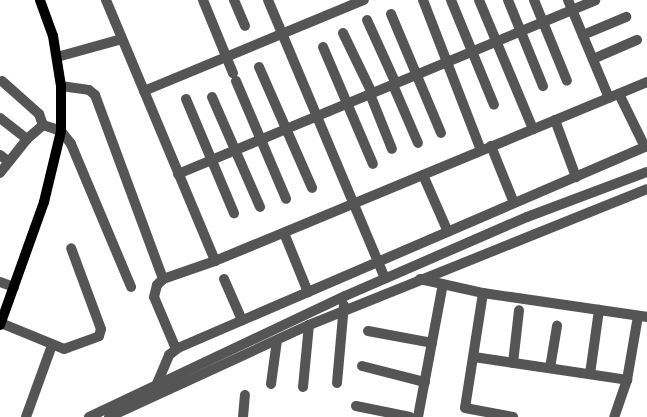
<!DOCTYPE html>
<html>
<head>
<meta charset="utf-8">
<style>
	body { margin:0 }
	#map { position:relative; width:647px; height:417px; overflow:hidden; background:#fff; font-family:"Varela Round",sans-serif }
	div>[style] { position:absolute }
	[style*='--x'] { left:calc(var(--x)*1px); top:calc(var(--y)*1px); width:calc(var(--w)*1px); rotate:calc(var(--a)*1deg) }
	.minor>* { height:10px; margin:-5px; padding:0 5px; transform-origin:5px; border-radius:5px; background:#555 }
	.major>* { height:10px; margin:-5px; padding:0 5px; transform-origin:5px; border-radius:5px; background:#000 }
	span { translate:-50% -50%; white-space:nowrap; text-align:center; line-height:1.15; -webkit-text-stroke:3px #fff; paint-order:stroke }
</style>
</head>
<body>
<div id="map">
	<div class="minor">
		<i style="--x:106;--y:0;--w:283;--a:67.3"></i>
		<i style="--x:203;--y:0;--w:79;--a:67.7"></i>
		<i style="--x:234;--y:0;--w:28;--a:67"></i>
		<i style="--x:268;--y:0;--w:302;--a:67.2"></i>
		<i style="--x:423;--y:0;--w:161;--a:68.9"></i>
		<i style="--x:451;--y:0;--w:113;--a:67.7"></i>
		<i style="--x:479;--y:0;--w:140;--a:67.3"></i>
		<i style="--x:508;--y:0;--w:93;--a:67.9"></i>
		<i style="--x:534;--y:0;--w:87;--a:67.8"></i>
		<i style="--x:568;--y:0;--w:106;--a:67.3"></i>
		<i style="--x:391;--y:14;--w:129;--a:67.2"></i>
		<i style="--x:367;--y:20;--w:70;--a:65.6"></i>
		<i style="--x:343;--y:33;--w:67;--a:64.2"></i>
		<i style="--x:583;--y:35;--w:47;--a:-22.7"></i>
		<i style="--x:323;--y:47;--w:127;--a:66.9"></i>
		<i style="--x:57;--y:57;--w:67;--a:-15.5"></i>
		<i style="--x:593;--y:59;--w:48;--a:-23.4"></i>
		<i style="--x:259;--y:67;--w:132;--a:66.3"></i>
		<i style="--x:2;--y:81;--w:50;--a:41.7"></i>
		<i style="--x:39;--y:114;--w:12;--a:70"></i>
		<i style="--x:236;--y:81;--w:128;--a:67"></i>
		<i style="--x:393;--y:85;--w:63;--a:66.7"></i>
		<i style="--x:61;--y:86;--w:28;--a:8"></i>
		<i style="--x:89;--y:90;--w:8;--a:40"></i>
		<i style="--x:95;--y:95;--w:196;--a:69.7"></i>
		<i style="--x:144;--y:91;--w:238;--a:-22.5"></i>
		<i style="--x:370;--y:94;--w:59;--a:68.2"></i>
		<i style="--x:619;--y:94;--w:59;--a:63.9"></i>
		<i style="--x:212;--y:97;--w:120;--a:66.4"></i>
		<i style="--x:186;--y:99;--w:124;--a:67.2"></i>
		<i style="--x:0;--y:118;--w:34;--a:38"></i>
		<i style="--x:555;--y:120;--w:61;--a:69.8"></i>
		<i style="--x:491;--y:146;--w:61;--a:68"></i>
		<i style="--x:0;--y:155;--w:11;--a:38"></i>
		<i style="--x:0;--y:173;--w:43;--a:-51.5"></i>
		<i style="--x:27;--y:139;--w:21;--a:-41"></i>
		<i style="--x:43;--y:125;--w:19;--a:18"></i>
		<i style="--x:61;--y:131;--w:16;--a:52"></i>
		<i style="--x:71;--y:144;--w:155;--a:67.2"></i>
		<i style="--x:178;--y:174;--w:452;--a:-22.6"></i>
		<i style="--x:423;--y:175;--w:62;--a:66.3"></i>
		<i style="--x:284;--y:233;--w:64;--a:67.9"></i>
		<i style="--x:224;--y:279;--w:45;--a:66.3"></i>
		<i style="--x:420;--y:279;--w:65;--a:12.5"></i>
		<i style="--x:483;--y:293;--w:166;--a:8.3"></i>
		<i style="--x:0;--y:282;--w:15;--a:20"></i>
		<i style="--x:483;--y:293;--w:116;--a:98.9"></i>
		<i style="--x:465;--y:408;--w:49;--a:10.6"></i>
		<i style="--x:1;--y:323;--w:68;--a:22.4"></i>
		<i style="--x:64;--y:349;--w:37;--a:-20"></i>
		<i style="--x:99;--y:336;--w:7;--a:-74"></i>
		<i style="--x:101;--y:329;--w:86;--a:-110.3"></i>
		<i style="--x:368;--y:331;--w:65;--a:10.6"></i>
		<i style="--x:176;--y:349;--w:56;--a:-112.9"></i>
		<i style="--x:154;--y:297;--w:12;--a:-76"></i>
		<i style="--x:157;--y:285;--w:8;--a:-45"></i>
		<i style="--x:163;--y:279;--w:55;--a:-19.1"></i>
		<i style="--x:215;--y:261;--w:468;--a:-22.5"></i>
		<i style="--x:474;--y:357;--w:155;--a:8.5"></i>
		<i style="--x:627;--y:380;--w:39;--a:109"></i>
		<i style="--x:513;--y:363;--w:53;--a:-83.5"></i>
		<i style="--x:362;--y:366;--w:65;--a:14.3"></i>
		<i style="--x:550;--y:368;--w:43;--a:-80.5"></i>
		<i style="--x:590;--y:374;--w:65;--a:-82"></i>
		<i style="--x:627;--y:380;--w:65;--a:-80.2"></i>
		<i style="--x:337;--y:383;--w:78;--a:-84.9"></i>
		<i style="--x:271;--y:384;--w:44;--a:-82.2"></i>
		<i style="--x:156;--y:386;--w:34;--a:-67"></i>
		<i style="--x:169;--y:355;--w:11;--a:-38"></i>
		<i style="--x:178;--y:348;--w:511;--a:-23.3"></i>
		<i style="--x:303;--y:387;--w:62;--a:-84.5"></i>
		<i style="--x:356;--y:406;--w:55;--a:11.5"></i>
		<i style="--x:26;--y:417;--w:77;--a:-70.1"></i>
		<i style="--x:89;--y:417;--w:283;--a:-25.3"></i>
		<i style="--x:345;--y:296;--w:198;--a:-23.5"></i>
		<i style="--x:527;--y:217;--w:128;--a:-20.6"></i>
		<i style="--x:109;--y:417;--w:220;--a:-24.7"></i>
		<i style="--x:309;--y:325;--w:364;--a:-21.9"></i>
		<i style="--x:243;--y:417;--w:22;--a:-85"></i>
		<i style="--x:418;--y:417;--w:135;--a:-79.4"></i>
	</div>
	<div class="major">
		<i style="--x:0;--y:325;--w:131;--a:-70.3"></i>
		<i style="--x:44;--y:202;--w:73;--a:-76.5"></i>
		<i style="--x:61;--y:131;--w:45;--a:-90"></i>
		<i style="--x:61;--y:86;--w:51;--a:-99.1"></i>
		<i style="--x:53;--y:36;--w:38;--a:-110"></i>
	</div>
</div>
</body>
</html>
